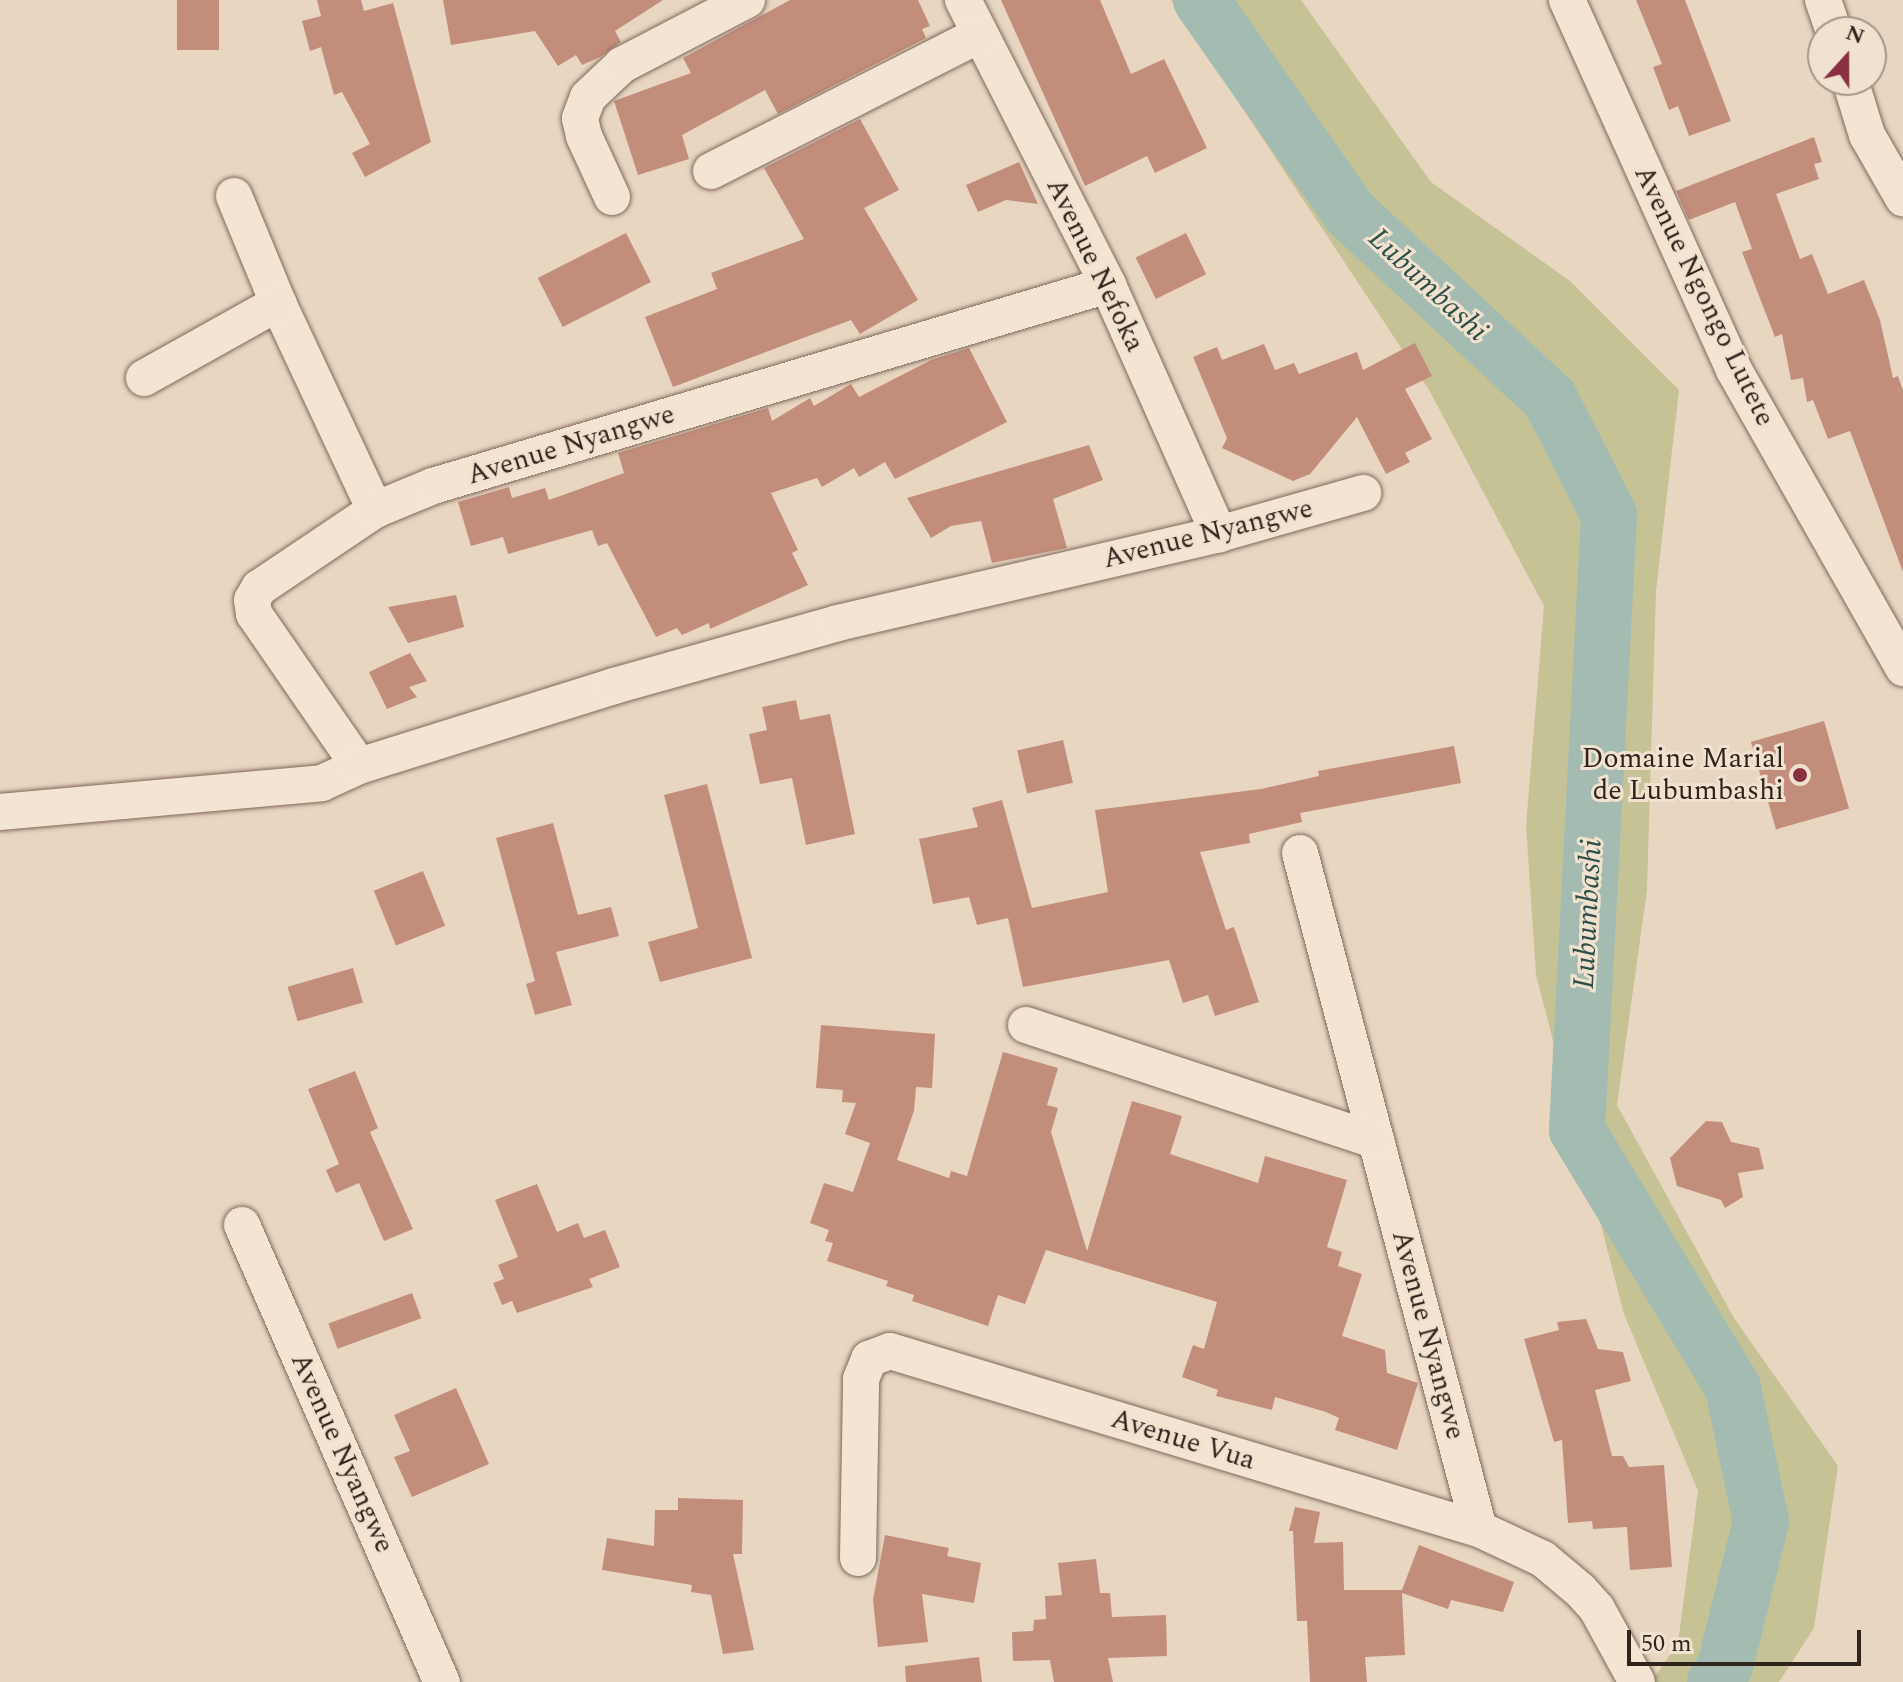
<!DOCTYPE html>
<html>
<head>
<meta charset="utf-8">
<style>
	body { margin:0 }
	#map { position:relative; width:1903px; height:1682px; overflow:hidden; background:#e8d6c1; font-family:Spectral,serif }
	div>[style] { position:absolute }
	[style*='--x'] { left:calc(var(--x)*1px); top:calc(var(--y)*1px); width:calc(var(--w)*1px); rotate:calc(var(--a)*1deg) }
	.green>* { inset:0; background:#c5c396 }
	.river>* { height:56px; margin:-28px; padding:0 28px; transform-origin:28px; border-radius:28px; background:#a3bbb0 }
	.building>* { inset:0; background:#c38d7b; transform-origin:0 0 }
	.roads { filter:drop-shadow(0 0 2px #80685b) drop-shadow(0 0 2px #80685b) }
	.minor>* { height:36px; margin:-18px; padding:0 18px; transform-origin:18px; border-radius:18px; background:#f4e5d3 }
	.dots>* { width:22px; height:22px; translate:-50% -50%; box-sizing:border-box; border:4px solid #f1e2d0; border-radius:50% }
	span { translate:-50% -50%; white-space:nowrap; text-align:center; line-height:1.15; -webkit-text-stroke:6px #f1e2d0; paint-order:stroke }
	.street-label { font-size:28px; color:#31241d }
	.poi-label { font-size:28px; color:#31241d }
	.right { translate:-100% -50%; text-align:right }
	.water-label { font-size:30px; color:#2e5048; font-style:italic }
	.north { position:absolute; left:1807px; top:16px; width:80px; height:80px; box-sizing:border-box; background:#f1e2d0; border:2px solid #a49688; border-radius:50%; rotate:21deg; font-size:22px; font-weight:700; line-height:32px; text-align:center; color:#31241d }
	.north::after { content:''; display:block; margin:auto; width:28px; height:36px; background:#893140; clip-path:polygon(50% 0,100% 100%,50% 72%,0 100%) }
	.scale { position:absolute; left:1627px; top:1630px; width:234px; height:36px; box-sizing:border-box; border:4px solid #31241d; border-top:0; padding-left:10px; font-size:24px; line-height:28px; white-space:nowrap; color:#31241d; -webkit-text-stroke:6px #f1e2d0; paint-order:stroke }
</style>
</head>
<body>
<div id="map">
	<div class="green">
		<i style="clip-path:polygon(1171px 0,1301px 0,1431px 182px,1570px 281px,1679px 390px,1656px 591px,1647px 890px,1617px 1105px,1734px 1318px,1838px 1466px,1814px 1628px,1779px 1682px,1651px 1682px,1678px 1643px,1698px 1491px,1624px 1314px,1536px 975px,1526px 826px,1544px 606px,1429px 390px)"></i>
	</div>
	<div class="river">
		<i style="--x:1201;--y:0;--w:260;--a:55"></i>
		<i style="--x:1350;--y:213;--w:273;--a:42.9"></i>
		<i style="--x:1550;--y:399;--w:130;--a:63"></i>
		<i style="--x:1609;--y:515;--w:616;--a:92.98"></i>
		<i style="--x:1577;--y:1130;--w:301;--a:58.8"></i>
		<i style="--x:1733;--y:1388;--w:137;--a:78.2"></i>
		<i style="--x:1761;--y:1522;--w:148;--a:104"></i>
		<i style="--x:1725;--y:1666;--w:19;--a:122"></i>
	</div>
	<div class="building">
		<i style="left:177px;top:0;width:42px;height:50px"></i>
		<i style="clip-path:polygon(317px 0,361px 0,364px 11px,393px 3px,431px 142px,365px 177px,352px 153px,370px 144px,342px 92px,334px 95px,321px 47px,310px 51px,302px 21px,321px 16px)"></i>
		<i style="clip-path:polygon(443px 0,663px 0,615px 31px,621px 42px,600px 57px,582px 65px,576px 55px,558px 66px,535px 31px,451px 45px)"></i>
		<i style="clip-path:polygon(790px 0,918px 0,930px 26px,922px 29px,926px 38px,778px 114px,765px 90px,682px 135px,689px 159px,638px 175px,614px 101px,691px 73px,683px 58px)"></i>
		<i style="clip-path:polygon(1001px 0,1100px 0,1131px 74px,1164px 59px,1207px 148px,1155px 173px,1147px 156px,1085px 186px)"></i>
		<i style="clip-path:polygon(1636px 0,1685px 0,1731px 121px,1689px 136px,1678px 106px,1669px 110px,1653px 67px,1662px 64px)"></i>
		<i style="clip-path:polygon(860px 119px,899px 190px,864px 208px,918px 300px,860px 334px,851px 320px,673px 387px,645px 317px,717px 289px,711px 273px,804px 239px,764px 168px)"></i>
		<i style="clip-path:polygon(1814px 137px,1822px 162px,1814px 164px,1819px 179px,1776px 194px,1800px 259px,1812px 254px,1828px 294px,1864px 280px,1880px 320px,1893px 378px,1898px 376px,1903px 391px,1903px 572px,1850px 431px,1828px 439px,1813px 400px,1807px 402px,1803px 378px,1791px 380px,1782px 334px,1775px 337px,1742px 252px,1752px 249px,1735px 202px,1689px 220px,1676px 191px)"></i>
		<i style="clip-path:polygon(1019px 162px,1038px 204px,1006px 200px,978px 212px,966px 185px)"></i>
		<i style="left:626px;top:233px;width:55px;height:99px;rotate:63deg"></i>
		<i style="left:1186px;top:233px;width:46px;height:56px;rotate:64deg"></i>
		<i style="clip-path:polygon(1415px 343px,1432px 376px,1405px 389px,1432px 439px,1405px 453px,1410px 462px,1386px 474px,1357px 417px,1310px 474px,1293px 481px,1222px 448px,1227px 438px,1193px 357px,1217px 347px,1222px 360px,1264px 344px,1275px 370px,1294px 363px,1299px 374px,1357px 352px,1363px 370px)"></i>
		<i style="clip-path:polygon(969px 348px,1007px 422px,895px 479px,885px 462px,859px 477px,854px 468px,822px 487px,817px 478px,771px 493px,798px 550px,792px 553px,808px 585px,710px 629px,709px 623px,682px 635px,677px 628px,656px 637px,607px 543px,598px 546px,592px 530px,508px 554px,503px 537px,471px 546px,458px 502px,509px 487px,512px 498px,545px 488px,549px 500px,624px 473px,618px 453px,768px 408px,772px 421px,810px 398px,814px 406px,851px 384px,859px 397px,931px 360px)"></i>
		<i style="clip-path:polygon(1089px 445px,1103px 480px,1053px 499px,1067px 548px,992px 563px,981px 521px,951px 526px,931px 538px,907px 498px)"></i>
		<i style="clip-path:polygon(456px 595px,464px 627px,408px 643px,388px 607px)"></i>
		<i style="clip-path:polygon(410px 653px,427px 681px,409px 687px,417px 697px,387px 709px,369px 672px)"></i>
		<i style="clip-path:polygon(796px 700px,800px 720px,830px 714px,855px 834px,806px 845px,792px 778px,760px 784px,749px 734px,767px 730px,762px 707px)"></i>
		<i style="left:1824px;top:721px;width:91px;height:76px;rotate:74deg"></i>
		<i style="left:1063px;top:740px;width:44px;height:47px;rotate:77deg"></i>
		<i style="clip-path:polygon(1454px 746px,1461px 783px,1300px 813px,1302px 822px,1249px 834px,1250px 843px,1200px 852px,1226px 930px,1234px 927px,1259px 1002px,1215px 1016px,1208px 995px,1183px 1003px,1169px 960px,1023px 987px,1008px 918px,977px 925px,969px 897px,933px 904px,919px 839px,978px 827px,972px 808px,1002px 800px,1032px 908px,1108px 892px,1095px 810px,1261px 789px,1319px 776px,1318px 771px)"></i>
		<i style="clip-path:polygon(707px 784px,752px 958px,660px 982px,648px 942px,698px 928px,664px 795px)"></i>
		<i style="clip-path:polygon(553px 823px,578px 915px,611px 907px,619px 936px,556px 952px,572px 1005px,535px 1015px,526px 984px,535px 981px,496px 838px)"></i>
		<i style="left:423px;top:871px;width:59px;height:53px;rotate:68deg"></i>
		<i style="left:353px;top:968px;width:36px;height:68px;rotate:74deg"></i>
		<i style="clip-path:polygon(821px 1025px,935px 1034px,932px 1088px,916px 1087px,914px 1111px,897px 1160px,949px 1178px,951px 1171px,967px 1176px,1003px 1052px,1058px 1068px,1047px 1105px,1058px 1108px,1051px 1132px,1087px 1251px,1132px 1101px,1182px 1116px,1170px 1154px,1258px 1183px,1265px 1156px,1347px 1180px,1327px 1247px,1342px 1252px,1338px 1266px,1362px 1274px,1342px 1336px,1385px 1350px,1387px 1373px,1418px 1383px,1397px 1450px,1335px 1430px,1339px 1418px,1326px 1412px,1275px 1397px,1272px 1410px,1216px 1396px,1218px 1390px,1182px 1377px,1193px 1345px,1204px 1349px,1217px 1302px,1046px 1250px,1025px 1304px,998px 1295px,988px 1326px,912px 1301px,914px 1295px,886px 1286px,888px 1281px,827px 1261px,833px 1243px,825px 1241px,829px 1230px,810px 1223px,824px 1183px,853px 1192px,870px 1143px,845px 1134px,856px 1103px,842px 1102px,843px 1090px,816px 1088px)"></i>
		<i style="clip-path:polygon(355px 1071px,378px 1128px,370px 1132px,413px 1229px,384px 1241px,359px 1183px,336px 1193px,326px 1170px,339px 1164px,308px 1089px)"></i>
		<i style="clip-path:polygon(1706px 1121px,1722px 1122px,1731px 1142px,1759px 1148px,1764px 1169px,1738px 1173px,1743px 1197px,1725px 1208px,1721px 1200px,1677px 1186px,1670px 1158px)"></i>
		<i style="clip-path:polygon(537px 1184px,557px 1232px,578px 1223px,584px 1238px,605px 1230px,620px 1267px,589px 1279px,593px 1287px,517px 1313px,512px 1301px,502px 1305px,493px 1283px,504px 1279px,498px 1265px,518px 1257px,495px 1200px)"></i>
		<i style="left:412px;top:1293px;width:27px;height:89px;rotate:70deg"></i>
		<i style="clip-path:polygon(1586px 1319px,1598px 1349px,1623px 1352px,1631px 1381px,1595px 1390px,1612px 1456px,1623px 1456px,1629px 1467px,1664px 1465px,1672px 1567px,1630px 1570px,1627px 1527px,1593px 1529px,1592px 1521px,1568px 1523px,1562px 1440px,1554px 1442px,1524px 1339px,1559px 1330px,1557px 1322px)"></i>
		<i style="clip-path:polygon(456px 1388px,489px 1464px,412px 1497px,394px 1457px,410px 1451px,394px 1415px)"></i>
		<i style="clip-path:polygon(678px 1498px,743px 1500px,742px 1554px,733px 1554px,754px 1650px,723px 1654px,711px 1595px,691px 1592px,692px 1585px,602px 1570px,607px 1538px,654px 1546px,655px 1510px,678px 1510px)"></i>
		<i style="clip-path:polygon(1295px 1507px,1320px 1512px,1314px 1543px,1343px 1542px,1344px 1590px,1402px 1590px,1419px 1545px,1514px 1582px,1503px 1612px,1451px 1600px,1448px 1609px,1402px 1593px,1405px 1655px,1365px 1657px,1367px 1682px,1310px 1682px,1307px 1621px,1297px 1621px,1293px 1531px,1289px 1531px)"></i>
		<i style="clip-path:polygon(885px 1535px,949px 1548px,947px 1556px,981px 1563px,974px 1603px,922px 1594px,928px 1642px,878px 1647px,873px 1600px)"></i>
		<i style="clip-path:polygon(1096px 1559px,1100px 1593px,1110px 1593px,1112px 1617px,1166px 1615px,1167px 1656px,1108px 1658px,1113px 1682px,1054px 1682px,1050px 1660px,1013px 1661px,1012px 1632px,1033px 1631px,1034px 1620px,1046px 1619px,1045px 1596px,1062px 1595px,1058px 1563px)"></i>
		<i style="clip-path:polygon(979px 1657px,982px 1682px,906px 1682px,905px 1666px)"></i>
	</div>
	<div class="roads">
		<div class="minor">
			<i style="--x:963;--y:0;--w:320;--a:63"></i>
			<i style="--x:1108;--y:285;--w:273;--a:66"></i>
			<i style="--x:1567;--y:0;--w:406;--a:65.7"></i>
			<i style="--x:1734;--y:370;--w:343;--a:60.4"></i>
			<i style="--x:1823;--y:0;--w:34;--a:71"></i>
			<i style="--x:1850;--y:80;--w:58;--a:72.8"></i>
			<i style="--x:1867;--y:135;--w:73;--a:60.3"></i>
			<i style="--x:711;--y:171;--w:301;--a:-26.9"></i>
			<i style="--x:234;--y:196;--w:116;--a:67.6"></i>
			<i style="--x:278;--y:303;--w:229;--a:64.9"></i>
			<i style="--x:612;--y:197;--w:67;--a:-114.7"></i>
			<i style="--x:584;--y:136;--w:18;--a:-103"></i>
			<i style="--x:580;--y:118;--w:22;--a:-69"></i>
			<i style="--x:588;--y:97;--w:47;--a:-43.3"></i>
			<i style="--x:622;--y:65;--w:141;--a:-27.5"></i>
			<i style="--x:144;--y:378;--w:154;--a:-29.2"></i>
			<i style="--x:359;--y:766;--w:185;--a:-124.6"></i>
			<i style="--x:254;--y:614;--w:14;--a:-98"></i>
			<i style="--x:252;--y:600;--w:14;--a:-60"></i>
			<i style="--x:259;--y:588;--w:140;--a:-33.9"></i>
			<i style="--x:375;--y:510;--w:63;--a:-22.5"></i>
			<i style="--x:433;--y:486;--w:704;--a:-16.58"></i>
			<i style="--x:0;--y:812;--w:323;--a:-5.1"></i>
			<i style="--x:322;--y:783;--w:41;--a:-24.7"></i>
			<i style="--x:359;--y:766;--w:267;--a:-17.4"></i>
			<i style="--x:614;--y:686;--w:233;--a:-15.7"></i>
			<i style="--x:838;--y:623;--w:391;--a:-13.1"></i>
			<i style="--x:1219;--y:534;--w:150;--a:-15.9"></i>
			<i style="--x:1300;--y:853;--w:699;--a:75.17"></i>
			<i style="--x:1026;--y:1025;--w:369;--a:18.3"></i>
			<i style="--x:242;--y:1225;--w:499;--a:66.4"></i>
			<i style="--x:858;--y:1558;--w:179;--a:-89"></i>
			<i style="--x:861;--y:1379;--w:22;--a:-68"></i>
			<i style="--x:869;--y:1359;--w:22;--a:-21"></i>
			<i style="--x:890;--y:1351;--w:615;--a:16.82"></i>
			<i style="--x:1479;--y:1529;--w:71;--a:25.1"></i>
			<i style="--x:1543;--y:1559;--w:48;--a:40"></i>
			<i style="--x:1580;--y:1590;--w:25;--a:48"></i>
			<i style="--x:1597;--y:1609;--w:83;--a:61.3"></i>
		</div>
	</div>
	<div class="dots">
		<i style="left:1800px;top:775px;background:#893140"></i>
	</div>
	<div class="street-label">
		<span style="left:1095px;top:265px;rotate:64deg">Avenue Nefoka</span>
		<span style="left:1704px;top:296px;rotate:64deg">Avenue Ngongo Lutete</span>
		<span style="left:571px;top:445px;rotate:-17deg">Avenue Nyangwe</span>
		<span style="left:1208px;top:534px;rotate:-14deg">Avenue Nyangwe</span>
		<span style="left:1428px;top:1335px;rotate:75deg">Avenue Nyangwe</span>
		<span style="left:1183px;top:1440px;rotate:17deg">Avenue Vua</span>
		<span style="left:342px;top:1453px;rotate:66deg">Avenue Nyangwe</span>
	</div>
	<div class="poi-label">
		<span class="right" style="left:1784px;top:775px">Domaine Marial<br>de Lubumbashi</span>
	</div>
	<div class="water-label">
		<span style="left:1428px;top:285px;rotate:43deg">Lubumbashi</span>
		<span style="left:1588px;top:914px;rotate:-87deg">Lubumbashi</span>
	</div>
	<div class="north">N</div>
	<div class="scale">50 m</div>
</div>
</body>
</html>
